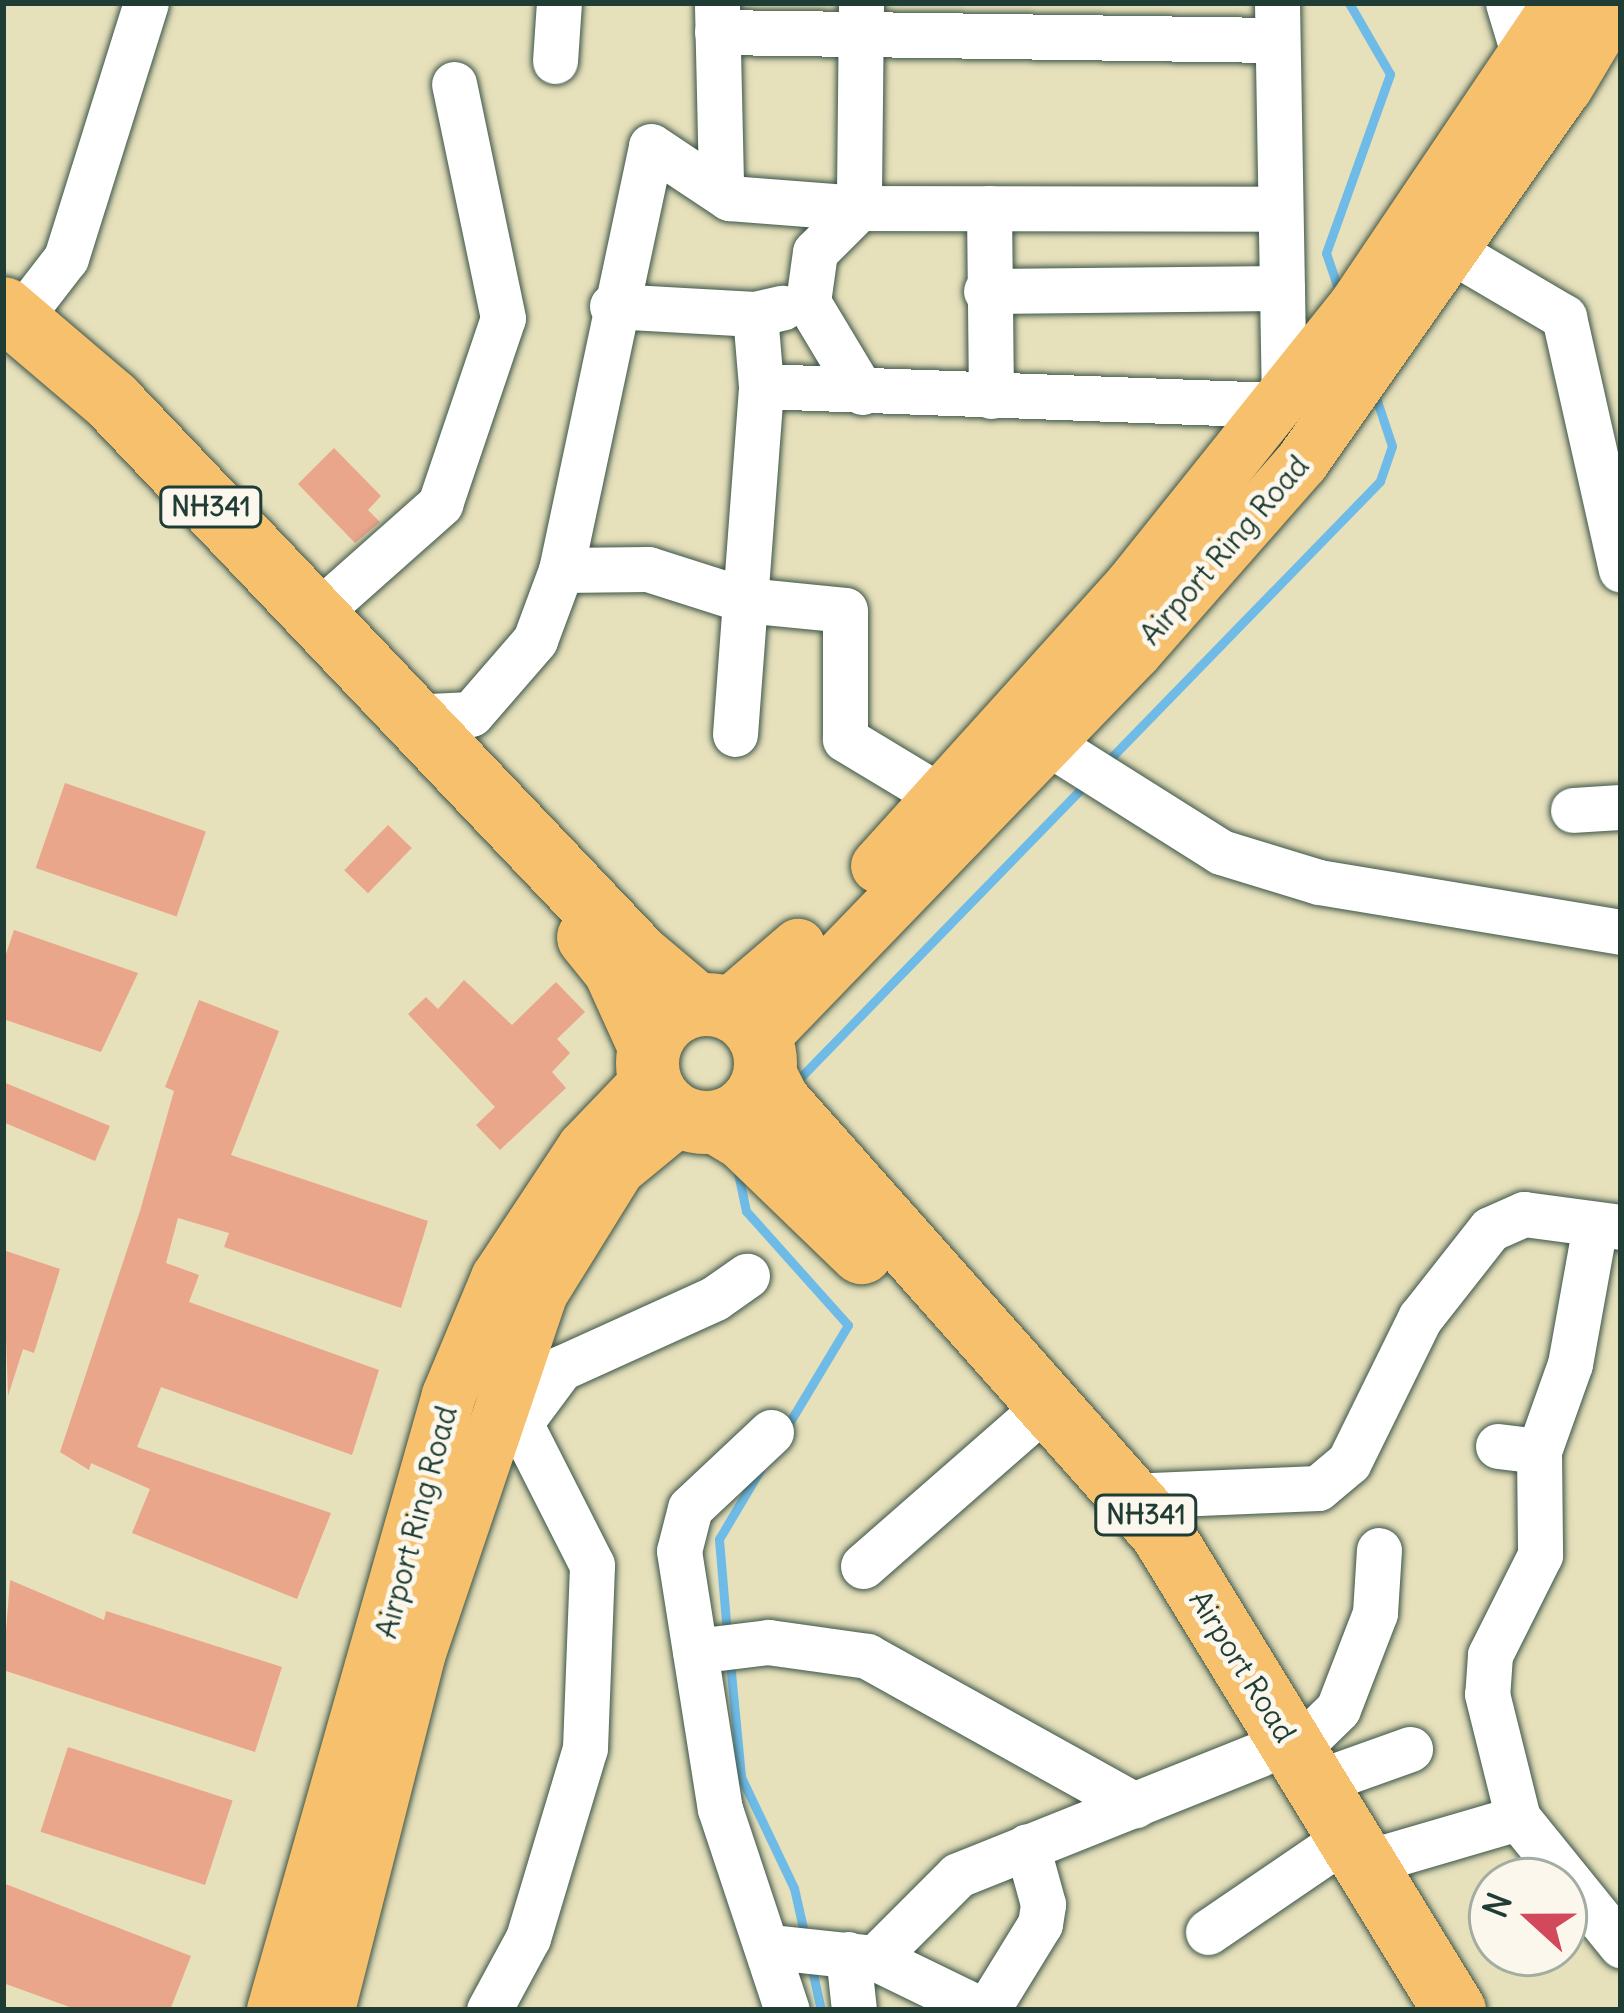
<!DOCTYPE html>
<html>
<head>
<meta charset="utf-8">
<style>
	body { margin:0 }
	#map { position:relative; width:1624px; height:2013px; overflow:hidden; background:#e6e0bb; font-family:Delius,sans-serif }
	div>[style] { position:absolute }
	[style*='--x'] { left:calc(var(--x)*1px); top:calc(var(--y)*1px); width:calc(var(--w)*1px); rotate:calc(var(--a)*1deg) }
	.stream>* { height:9px; margin:-4.5px; padding:0 4.5px; transform-origin:4.5px; border-radius:4.5px; background:#6fbbe8 }
	.building>* { inset:0; background:#e9a68b; transform-origin:0 0 }
	.roads { filter:drop-shadow(0 0 3px #3d5548) drop-shadow(0 0 3px #3d5548) }
	.minor>* { height:45px; margin:-22.5px; padding:0 22.5px; transform-origin:22.5px; border-radius:22.5px; background:#fff }
	.major>* { height:54px; margin:-27px; padding:0 27px; transform-origin:27px; border-radius:27px; background:#f7c06c }
	.highway>* { height:63px; margin:-31.5px; padding:0 31.5px; transform-origin:31.5px; border-radius:31.5px; background:#f7c06c }
	.highway>.ring { margin:-31.5px; padding:0; box-sizing:content-box; background:none; border:63px solid #f7c06c; border-radius:50% }
	span { translate:-50% -50%; white-space:nowrap; text-align:center; line-height:1.15; -webkit-text-stroke:10px #fbf7ec; paint-order:stroke }
	.shield-label span { padding:3px 9px; background:#fbf7ec; border:3px solid; border-radius:9px; -webkit-text-stroke-width:0 }
	.shield-label { font-size:27px; color:#1f3d34; font-weight:700 }
	.street-label { font-size:30px; color:#1f3d34 }
	.frame { position:absolute; inset:0; border:6px solid #1f3d34; pointer-events:none }
	.north { position:absolute; left:1468px; top:1857px; width:120px; height:120px; box-sizing:border-box; background:#fbf7ec; border:3px solid #a3ada2; border-radius:50%; rotate:291deg; font-size:33px; font-weight:700; line-height:48px; text-align:center; color:#1f3d34 }
	.north::after { content:''; display:block; margin:auto; width:42px; height:54px; background:#d1495b; clip-path:polygon(50% 0,100% 100%,50% 72%,0 100%) }
</style>
</head>
<body>
<div id="map">
	<div class="stream">
		<i style="--x:1339;--y:291;--w:40;--a:-108.9"></i>
		<i style="--x:1326;--y:253;--w:190;--a:-70.3"></i>
		<i style="--x:1390;--y:74;--w:82;--a:-120"></i>
		<i style="--x:1106;--y:763;--w:393;--a:-45.8"></i>
		<i style="--x:1380;--y:481;--w:37;--a:-71"></i>
		<i style="--x:1392;--y:446;--w:57;--a:-108.4"></i>
		<i style="--x:796;--y:1082;--w:416;--a:-45.8"></i>
		<i style="--x:737;--y:1168;--w:44;--a:78.2"></i>
		<i style="--x:746;--y:1211;--w:153;--a:48.2"></i>
		<i style="--x:848;--y:1325;--w:122;--a:121"></i>
		<i style="--x:727;--y:1633;--w:94;--a:-94.9"></i>
		<i style="--x:719;--y:1539;--w:80;--a:-59.3"></i>
		<i style="--x:730;--y:1662;--w:116;--a:84.5"></i>
		<i style="--x:741;--y:1777;--w:123;--a:64.5"></i>
		<i style="--x:794;--y:1888;--w:50;--a:77.3"></i>
		<i style="--x:811;--y:1965;--w:46;--a:77.5"></i>
	</div>
	<div class="building">
		<i style="clip-path:polygon(334px 448px,381px 496px,368px 510px,380px 522px,355px 543px,298px 484px)"></i>
		<i style="left:65px;top:783px;width:149px;height:90px;rotate:19deg"></i>
		<i style="left:388px;top:825px;width:33px;height:63px;rotate:44deg"></i>
		<i style="clip-path:polygon(14px 930px,138px 973px,101px 1052px,3px 1019px,3px 963px)"></i>
		<i style="clip-path:polygon(464px 980px,512px 1025px,556px 982px,585px 1012px,557px 1039px,570px 1053px,552px 1072px,566px 1088px,500px 1150px,476px 1125px,495px 1107px,408px 1014px,426px 997px,438px 1009px)"></i>
		<i style="clip-path:polygon(199px 1000px,279px 1031px,231px 1155px,428px 1221px,401px 1308px,224px 1247px,229px 1233px,178px 1218px,166px 1263px,199px 1275px,189px 1302px,379px 1370px,352px 1455px,161px 1387px,137px 1447px,331px 1513px,297px 1599px,132px 1533px,150px 1489px,91px 1463px,89px 1470px,60px 1452px,140px 1211px,174px 1091px,165px 1087px)"></i>
		<i style="clip-path:polygon(3px 1082px,110px 1126px,95px 1161px,3px 1122px)"></i>
		<i style="clip-path:polygon(3px 1250px,60px 1269px,34px 1353px,23px 1349px,8px 1396px)"></i>
		<i style="clip-path:polygon(10px 1580px,104px 1620px,106px 1611px,282px 1667px,255px 1752px,3px 1670px)"></i>
		<i style="left:68px;top:1747px;width:173px;height:89px;rotate:18deg"></i>
		<i style="clip-path:polygon(3px 1883px,191px 1956px,170px 2010px,78px 2010px,3px 1983px)"></i>
	</div>
	<div class="roads">
		<div class="minor">
			<i style="--x:861;--y:3;--w:205;--a:90.6"></i>
			<i style="--x:859;--y:208;--w:62;--a:135"></i>
			<i style="--x:815;--y:252;--w:50;--a:98"></i>
			<i style="--x:808;--y:302;--w:105;--a:59"></i>
			<i style="--x:1277;--y:3;--w:392;--a:89"></i>
			<i style="--x:1508;--y:3;--w:55;--a:73.2"></i>
			<i style="--x:717;--y:6;--w:181;--a:88.7"></i>
			<i style="--x:717;--y:32;--w:560;--a:0.82"></i>
			<i style="--x:555;--y:61;--w:58;--a:-86.1"></i>
			<i style="--x:989;--y:208;--w:188;--a:89.4"></i>
			<i style="--x:1452;--y:251;--w:130;--a:30.5"></i>
			<i style="--x:1564;--y:317;--w:259;--a:77.3"></i>
			<i style="--x:986;--y:291;--w:296;--a:-0.6"></i>
			<i style="--x:612;--y:306;--w:143;--a:3.2"></i>
			<i style="--x:755;--y:314;--w:28;--a:-13"></i>
			<i style="--x:18;--y:320;--w:78;--a:-52.3"></i>
			<i style="--x:66;--y:258;--w:267;--a:-72.6"></i>
			<i style="--x:761;--y:386;--w:515;--a:2.11"></i>
			<i style="--x:561;--y:570;--w:87;--a:-0.7"></i>
			<i style="--x:648;--y:569;--w:102;--a:17.7"></i>
			<i style="--x:745;--y:600;--w:100;--a:5.7"></i>
			<i style="--x:845;--y:610;--w:129;--a:90"></i>
			<i style="--x:845;--y:739;--w:112;--a:31.1"></i>
			<i style="--x:314;--y:616;--w:169;--a:-41.6"></i>
			<i style="--x:440;--y:504;--w:196;--a:-71.3"></i>
			<i style="--x:503;--y:318;--w:239;--a:-101.8"></i>
			<i style="--x:409;--y:717;--w:62;--a:-2.8"></i>
			<i style="--x:471;--y:714;--w:98;--a:-49.1"></i>
			<i style="--x:535;--y:640;--w:75;--a:-69.6"></i>
			<i style="--x:561;--y:570;--w:433;--a:-78"></i>
			<i style="--x:651;--y:146;--w:94;--a:33.7"></i>
			<i style="--x:729;--y:198;--w:130;--a:4.4"></i>
			<i style="--x:859;--y:208;--w:421;--a:0.1"></i>
			<i style="--x:735;--y:734;--w:349;--a:-85.7"></i>
			<i style="--x:761;--y:386;--w:72;--a:-94.8"></i>
			<i style="--x:1048;--y:743;--w:204;--a:32.2"></i>
			<i style="--x:1221;--y:852;--w:102;--a:17"></i>
			<i style="--x:1319;--y:882;--w:306;--a:9.4"></i>
			<i style="--x:1573;--y:810;--w:48;--a:-3.6"></i>
			<i style="--x:771;--y:1432;--w:111;--a:136.8"></i>
			<i style="--x:690;--y:1508;--w:44;--a:104.3"></i>
			<i style="--x:679;--y:1551;--w:261;--a:81"></i>
			<i style="--x:720;--y:1809;--w:212;--a:71.6"></i>
			<i style="--x:1498;--y:1446;--w:41;--a:7"></i>
			<i style="--x:1539;--y:1451;--w:92;--a:-70.4"></i>
			<i style="--x:1570;--y:1364;--w:141;--a:-79.8"></i>
			<i style="--x:1539;--y:1451;--w:104;--a:89.4"></i>
			<i style="--x:1540;--y:1555;--w:112;--a:116.6"></i>
			<i style="--x:1490;--y:1655;--w:39;--a:94"></i>
			<i style="--x:1487;--y:1694;--w:128;--a:76"></i>
			<i style="--x:1518;--y:1818;--w:164;--a:51"></i>
			<i style="--x:1128;--y:1496;--w:190;--a:-2.4"></i>
			<i style="--x:1318;--y:1488;--w:40;--a:-40"></i>
			<i style="--x:1349;--y:1462;--w:161;--a:-63.8"></i>
			<i style="--x:1420;--y:1318;--w:113;--a:-51.8"></i>
			<i style="--x:1490;--y:1229;--w:37;--a:-24"></i>
			<i style="--x:1524;--y:1214;--w:98;--a:7.6"></i>
			<i style="--x:863;--y:1566;--w:213;--a:-41.2"></i>
			<i style="--x:695;--y:1651;--w:74;--a:-7"></i>
			<i style="--x:768;--y:1642;--w:100;--a:8"></i>
			<i style="--x:867;--y:1656;--w:307;--a:29.1"></i>
			<i style="--x:1295;--y:1751;--w:60;--a:-44.3"></i>
			<i style="--x:1338;--y:1709;--w:103;--a:-68.9"></i>
			<i style="--x:1375;--y:1613;--w:63;--a:-86.4"></i>
			<i style="--x:1315;--y:1783;--w:101;--a:-19.7"></i>
			<i style="--x:1364;--y:1863;--w:160;--a:-16.3"></i>
			<i style="--x:1208;--y:1932;--w:137;--a:-34.3"></i>
			<i style="--x:772;--y:1947;--w:104;--a:6.1"></i>
			<i style="--x:875;--y:1958;--w:117;--a:-45"></i>
			<i style="--x:958;--y:1875;--w:325;--a:-21.8"></i>
			<i style="--x:848;--y:1954;--w:56;--a:83.9"></i>
			<i style="--x:875;--y:1958;--w:119;--a:25.9"></i>
			<i style="--x:489;--y:2010;--w:82;--a:-61.6"></i>
			<i style="--x:528;--y:1938;--w:198;--a:-73.3"></i>
			<i style="--x:585;--y:1748;--w:183;--a:-87.8"></i>
			<i style="--x:592;--y:1565;--w:159;--a:-116.9"></i>
			<i style="--x:520;--y:1423;--w:69;--a:-53.3"></i>
			<i style="--x:561;--y:1368;--w:169;--a:-24.4"></i>
			<i style="--x:715;--y:1298;--w:39;--a:-35"></i>
			<i style="--x:987;--y:2010;--w:101;--a:-58.4"></i>
			<i style="--x:1040;--y:1924;--w:20;--a:-81"></i>
			<i style="--x:1043;--y:1904;--w:60;--a:-105.4"></i>
		</div>
		<div class="major">
			<i style="--x:878;--y:866;--w:377;--a:-47.9"></i>
			<i style="--x:1131;--y:586;--w:356;--a:-51.3"></i>
			<i style="--x:1354;--y:308;--w:368;--a:-56"></i>
			<i style="--x:727;--y:1007;--w:94;--a:-40.7"></i>
			<i style="--x:761;--y:1039;--w:540;--a:-45.98"></i>
			<i style="--x:1136;--y:651;--w:252;--a:-48.7"></i>
			<i style="--x:1302;--y:462;--w:459;--a:-54.9"></i>
			<i style="--x:1566;--y:87;--w:98;--a:-59.2"></i>
			<i style="--x:274;--y:2010;--w:639;--a:-74.12"></i>
			<i style="--x:449;--y:1395;--w:127;--a:-67.3"></i>
			<i style="--x:498;--y:1278;--w:156;--a:-56.5"></i>
			<i style="--x:584;--y:1148;--w:94;--a:-46.3"></i>
			<i style="--x:328;--y:2010;--w:368;--a:-75.7"></i>
			<i style="--x:419;--y:1653;--w:380;--a:-71.3"></i>
			<i style="--x:541;--y:1293;--w:146;--a:-58.2"></i>
			<i style="--x:618;--y:1169;--w:82;--a:-39.5"></i>
		</div>
		<div class="highway">
			<i style="--x:3;--y:308;--w:142;--a:40.4"></i>
			<i style="--x:111;--y:400;--w:765;--a:46.48"></i>
			<i style="--x:638;--y:955;--w:76;--a:40.2"></i>
			<i style="--x:588;--y:937;--w:41;--a:50.9"></i>
			<i style="--x:614;--y:969;--w:85;--a:65.6"></i>
			<i class="ring" style="left:647px;top:1004px;width:55px;height:55px"></i>
			<i style="--x:765;--y:1075;--w:30;--a:63"></i>
			<i style="--x:779;--y:1102;--w:575;--a:48.38"></i>
			<i style="--x:1161;--y:1532;--w:561;--a:58.49"></i>
			<i style="--x:716;--y:1122;--w:33;--a:31"></i>
			<i style="--x:744;--y:1139;--w:163;--a:44"></i>
		</div>
	</div>
	<div class="shield-label">
		<span style="left:211px;top:507px">NH341</span>
		<span style="left:1146px;top:1515px">NH341</span>
	</div>
	<div class="street-label">
		<span style="left:1224px;top:550px;rotate:-49deg">Airport Ring Road</span>
		<span style="left:416px;top:1522px;rotate:-75deg">Airport Ring Road</span>
		<span style="left:1243px;top:1666px;rotate:58deg">Airport Road</span>
	</div>
	<div class="frame"></div>
	<div class="north">N</div>
</div>
</body>
</html>
